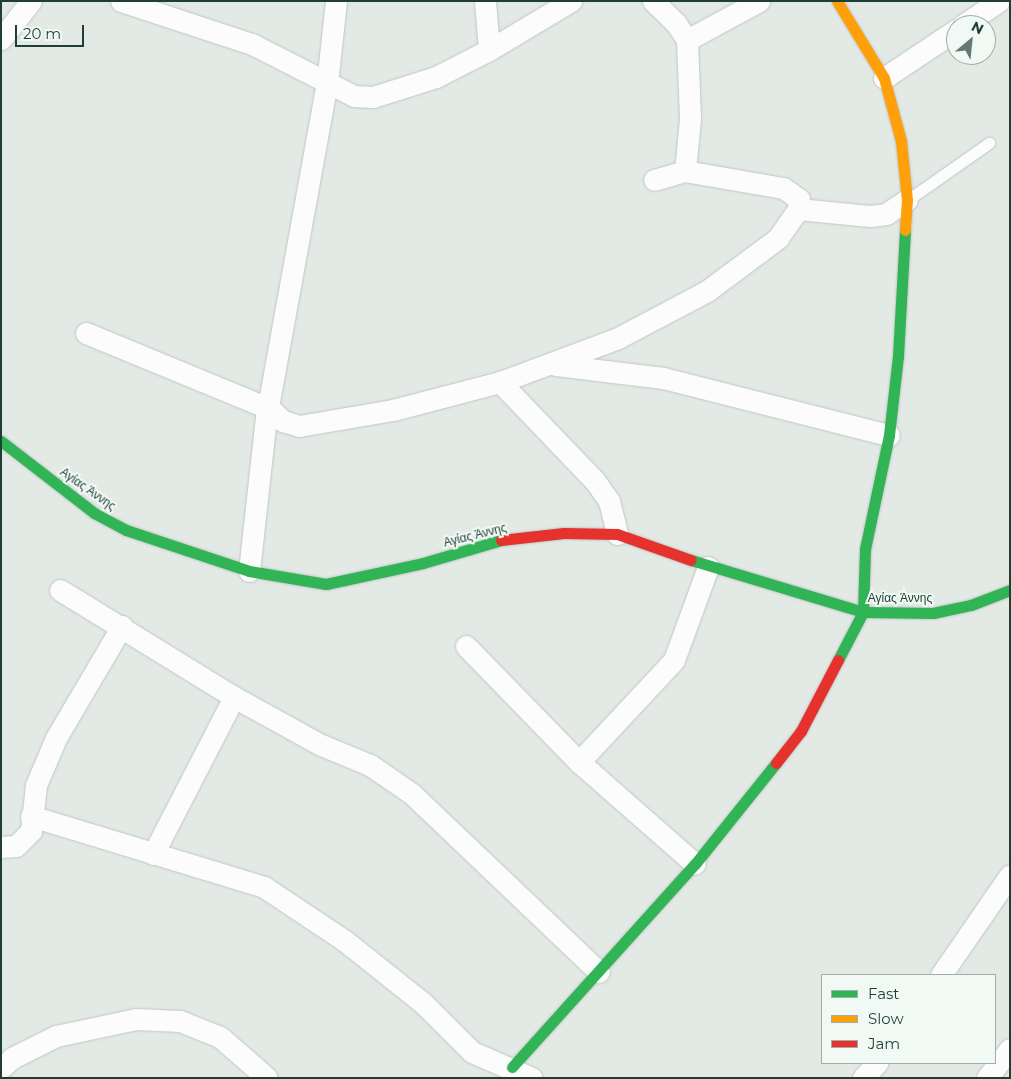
<!DOCTYPE html>
<html>
<head>
<meta charset="utf-8">
<style>
	body { margin:0 }
	#map { position:relative; width:1011px; height:1079px; overflow:hidden; background:#e3eae6; font-family:Montserrat,sans-serif }
	div>[style] { position:absolute }
	[style*='--x'] { left:calc(var(--x)*1px); top:calc(var(--y)*1px); width:calc(var(--w)*1px); rotate:calc(var(--a)*1deg) }
	.roads { filter:drop-shadow(0 0 1px #c0c7c3) drop-shadow(0 0 1px #c0c7c3) }
	.lane>* { height:11px; margin:-5.5px; padding:0 5.5px; transform-origin:5.5px; border-radius:5.5px; background:#fbfcfb }
	.street>* { height:21px; margin:-10.5px; padding:0 10.5px; transform-origin:10.5px; border-radius:10.5px; background:#fbfcfb }
	.fast>* { height:11px; margin:-5.5px; padding:0 5.5px; transform-origin:5.5px; border-radius:5.5px; background:#30b455 }
	.slow>* { height:11px; margin:-5.5px; padding:0 5.5px; transform-origin:5.5px; border-radius:5.5px; background:#ff9f0a }
	.jam>* { height:11px; margin:-5.5px; padding:0 5.5px; transform-origin:5.5px; border-radius:5.5px; background:#e5322d }
	span { translate:-50% -50%; white-space:nowrap; text-align:center; line-height:1.15; -webkit-text-stroke:4px #f1f9f4; paint-order:stroke }
	.street-label { font-size:12px; color:#1e3f35 }
	.frame { position:absolute; inset:0; border:2px solid #1e3f35; pointer-events:none }
	.legend { position:absolute; left:821px; top:974px; width:175px; height:90px; box-sizing:border-box; background:#f1f9f4; border:1px solid #9dafa8; margin:0; padding:6px 9px; list-style:none; font-size:15px; color:#1e3f35 }
	.legend li { display:flex; align-items:center; gap:10px; height:25px }
	.legend b { width:25px; border:1px solid #9dafa8 }
	.north { position:absolute; left:946px; top:15px; width:50px; height:50px; box-sizing:border-box; background:#f1f9f4; border:1px solid #9dafa8; border-radius:50%; rotate:28deg; font-size:14px; font-weight:700; line-height:20px; text-align:center; color:#1e3f35 }
	.north::after { content:''; display:block; margin:auto; width:18px; height:22px; background:#637b73; clip-path:polygon(50% 0,100% 100%,50% 72%,0 100%) }
	.scale { position:absolute; left:15px; top:25px; width:69px; height:22px; box-sizing:border-box; border:2px solid #1e3f35; border-top:0; padding-left:6px; font-size:15px; line-height:18px; white-space:nowrap; color:#1e3f35; -webkit-text-stroke:4px #f1f9f4; paint-order:stroke }
</style>
</head>
<body>
<div id="map">
	<div class="roads">
		<div class="lane">
			<i style="--x:909;--y:199;--w:98;--a:-35"></i>
		</div>
		<div class="street">
			<i style="--x:121;--y:1;--w:138;--a:18.2"></i>
			<i style="--x:252;--y:44;--w:114;--a:27"></i>
			<i style="--x:354;--y:96;--w:19;--a:3"></i>
			<i style="--x:373;--y:97;--w:66;--a:-17.6"></i>
			<i style="--x:436;--y:77;--w:59;--a:-27"></i>
			<i style="--x:489;--y:50;--w:49;--a:-94.7"></i>
			<i style="--x:653;--y:1;--w:30;--a:44"></i>
			<i style="--x:675;--y:22;--w:22;--a:56"></i>
			<i style="--x:687;--y:40;--w:79;--a:87.8"></i>
			<i style="--x:690;--y:119;--w:52;--a:95.5"></i>
			<i style="--x:963;--y:25;--w:43;--a:-33.7"></i>
			<i style="--x:1;--y:39;--w:48;--a:-51.7"></i>
			<i style="--x:687;--y:40;--w:82;--a:-28.4"></i>
			<i style="--x:489;--y:50;--w:96;--a:-30.9"></i>
			<i style="--x:884;--y:78;--w:87;--a:-33.7"></i>
			<i style="--x:798;--y:209;--w:72;--a:5.6"></i>
			<i style="--x:870;--y:216;--w:16;--a:-7"></i>
			<i style="--x:886;--y:214;--w:25;--a:-34"></i>
			<i style="--x:86;--y:333;--w:199;--a:22.4"></i>
			<i style="--x:270;--y:409;--w:18;--a:43"></i>
			<i style="--x:283;--y:421;--w:17;--a:17"></i>
			<i style="--x:299;--y:426;--w:95;--a:-9.7"></i>
			<i style="--x:393;--y:410;--w:111;--a:-14.7"></i>
			<i style="--x:500;--y:382;--w:137;--a:46.2"></i>
			<i style="--x:595;--y:481;--w:24;--a:55"></i>
			<i style="--x:609;--y:501;--w:34;--a:76"></i>
			<i style="--x:556;--y:365;--w:108;--a:6.9"></i>
			<i style="--x:663;--y:378;--w:233;--a:14.2"></i>
			<i style="--x:500;--y:382;--w:126;--a:-20.4"></i>
			<i style="--x:618;--y:338;--w:101;--a:-27.8"></i>
			<i style="--x:707;--y:291;--w:89;--a:-36.7"></i>
			<i style="--x:778;--y:238;--w:35;--a:-55"></i>
			<i style="--x:798;--y:209;--w:10;--a:-84"></i>
			<i style="--x:799;--y:199;--w:19;--a:-145"></i>
			<i style="--x:783;--y:188;--w:99;--a:-170.2"></i>
			<i style="--x:685;--y:171;--w:32;--a:164"></i>
			<i style="--x:249;--y:571;--w:154;--a:-83.7"></i>
			<i style="--x:266;--y:418;--w:341;--a:-79.7"></i>
			<i style="--x:327;--y:83;--w:82;--a:-83.7"></i>
			<i style="--x:60;--y:590;--w:204;--a:31.6"></i>
			<i style="--x:234;--y:697;--w:97;--a:28.9"></i>
			<i style="--x:319;--y:744;--w:55;--a:22.4"></i>
			<i style="--x:370;--y:765;--w:51;--a:34.6"></i>
			<i style="--x:412;--y:794;--w:258;--a:43.6"></i>
			<i style="--x:466;--y:646;--w:162;--a:45.8"></i>
			<i style="--x:579;--y:762;--w:154;--a:41.3"></i>
			<i style="--x:579;--y:762;--w:139;--a:-47"></i>
			<i style="--x:674;--y:660;--w:99;--a:-69.9"></i>
			<i style="--x:31;--y:816;--w:244;--a:16.9"></i>
			<i style="--x:264;--y:887;--w:97;--a:33.7"></i>
			<i style="--x:345;--y:941;--w:100;--a:38.5"></i>
			<i style="--x:423;--y:1003;--w:69;--a:45"></i>
			<i style="--x:472;--y:1052;--w:65;--a:23.4"></i>
			<i style="--x:1;--y:847;--w:15;--a:-4"></i>
			<i style="--x:16;--y:846;--w:21;--a:-45"></i>
			<i style="--x:31;--y:831;--w:46;--a:-83.8"></i>
			<i style="--x:36;--y:785;--w:51;--a:-66.9"></i>
			<i style="--x:56;--y:738;--w:130;--a:-59.5"></i>
			<i style="--x:153;--y:854;--w:177;--a:-62.7"></i>
			<i style="--x:941;--y:975;--w:121;--a:-55.4"></i>
			<i style="--x:1;--y:1068;--w:15;--a:-42"></i>
			<i style="--x:12;--y:1058;--w:49;--a:-26.6"></i>
			<i style="--x:56;--y:1036;--w:82;--a:-12"></i>
			<i style="--x:136;--y:1019;--w:44;--a:2.6"></i>
			<i style="--x:180;--y:1021;--w:43;--a:21.8"></i>
			<i style="--x:220;--y:1037;--w:62;--a:41.1"></i>
			<i style="--x:863;--y:1078;--w:21;--a:-47"></i>
			<i style="--x:987;--y:1078;--w:37;--a:-52"></i>
		</div>
		<div class="fast">
			<i style="--x:1;--y:441;--w:118;--a:37.7"></i>
			<i style="--x:94;--y:513;--w:36;--a:28"></i>
			<i style="--x:126;--y:530;--w:130;--a:18.4"></i>
			<i style="--x:249;--y:571;--w:78;--a:9.6"></i>
			<i style="--x:326;--y:584;--w:99;--a:-12.2"></i>
			<i style="--x:423;--y:563;--w:81;--a:-16.4"></i>
			<i style="--x:691;--y:560;--w:180;--a:16.8"></i>
			<i style="--x:863;--y:612;--w:70;--a:0.8"></i>
			<i style="--x:933;--y:613;--w:39;--a:-12"></i>
			<i style="--x:971;--y:605;--w:42;--a:-21"></i>
			<i style="--x:838;--y:660;--w:54;--a:-62.5"></i>
			<i style="--x:863;--y:612;--w:63;--a:-88.2"></i>
			<i style="--x:865;--y:549;--w:116;--a:-78.1"></i>
			<i style="--x:889;--y:435;--w:80;--a:-83.5"></i>
			<i style="--x:898;--y:356;--w:126;--a:-86.8"></i>
			<i style="--x:512;--y:1067;--w:273;--a:-48"></i>
			<i style="--x:695;--y:864;--w:129;--a:-51.3"></i>
		</div>
		<div class="slow">
			<i style="--x:837;--y:1;--w:90;--a:58.6"></i>
			<i style="--x:884;--y:78;--w:65;--a:74.9"></i>
			<i style="--x:901;--y:141;--w:59;--a:84.2"></i>
			<i style="--x:907;--y:200;--w:30;--a:94"></i>
		</div>
		<div class="jam">
			<i style="--x:501;--y:540;--w:63;--a:-6.3"></i>
			<i style="--x:564;--y:533;--w:53;--a:1.1"></i>
			<i style="--x:617;--y:534;--w:78;--a:19.4"></i>
			<i style="--x:776;--y:763;--w:41;--a:-52"></i>
			<i style="--x:801;--y:731;--w:80;--a:-62.5"></i>
		</div>
	</div>
	<div class="street-label">
		<span style="left:88px;top:489px;rotate:35deg">Αγίας Άννης</span>
		<span style="left:475px;top:535px;rotate:-14deg">Αγίας Άννης</span>
		<span style="left:900px;top:598px">Αγίας Άννης</span>
	</div>
	<div class="frame"></div>
	<ul class="legend">
	<li><b style="height:6px;background:#30b455"></b>Fast</li>
	<li><b style="height:6px;background:#ff9f0a"></b>Slow</li>
	<li><b style="height:6px;background:#e5322d"></b>Jam</li>
	</ul>
	<div class="north">N</div>
	<div class="scale">20 m</div>
</div>
</body>
</html>
